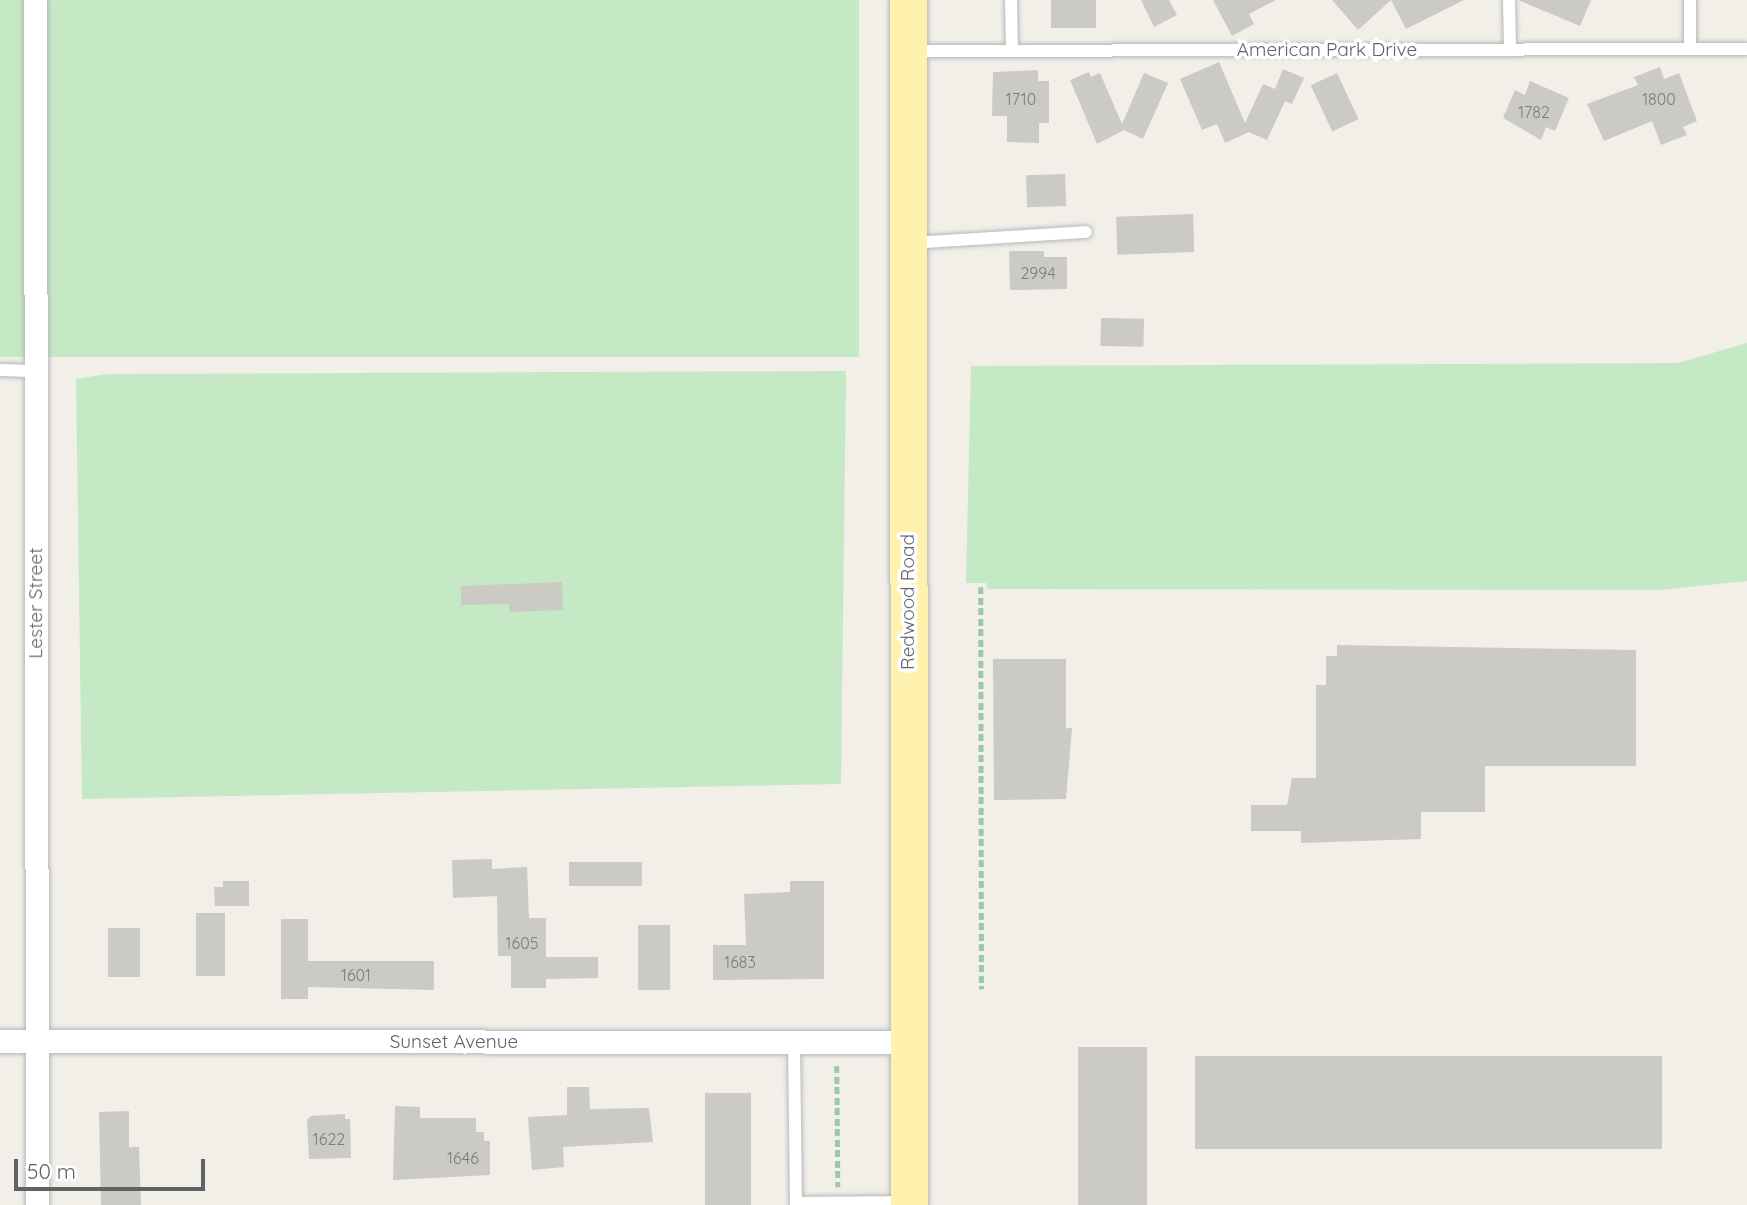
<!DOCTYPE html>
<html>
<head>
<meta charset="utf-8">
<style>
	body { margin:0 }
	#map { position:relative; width:1747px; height:1205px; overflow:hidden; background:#f1efe8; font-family:Quicksand,sans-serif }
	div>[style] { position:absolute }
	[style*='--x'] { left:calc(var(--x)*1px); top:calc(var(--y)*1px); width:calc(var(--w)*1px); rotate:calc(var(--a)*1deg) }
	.green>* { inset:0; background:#c5e8c5; transform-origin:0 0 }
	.building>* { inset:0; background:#cccac5; transform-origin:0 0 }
	.path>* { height:4.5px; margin-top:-2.25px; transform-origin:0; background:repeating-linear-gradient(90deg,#9cc7a9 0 7px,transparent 0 10.5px) }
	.roads { filter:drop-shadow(0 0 2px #b5b8bc) drop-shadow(0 0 2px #b5b8bc) }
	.lane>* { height:12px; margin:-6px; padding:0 6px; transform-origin:6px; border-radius:6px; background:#fff }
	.street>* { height:23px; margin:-11.5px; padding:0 11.5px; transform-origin:11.5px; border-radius:11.5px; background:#fff }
	.primary>* { height:37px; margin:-18.5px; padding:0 18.5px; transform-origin:18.5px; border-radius:18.5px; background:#fff2af }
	span { translate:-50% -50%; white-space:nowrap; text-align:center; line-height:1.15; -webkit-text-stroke:7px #fff; paint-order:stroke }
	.number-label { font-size:16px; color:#7a7d7f }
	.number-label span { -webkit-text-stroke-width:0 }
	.street-label { font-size:19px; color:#5f6368 }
	.scale { position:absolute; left:14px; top:1159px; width:191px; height:32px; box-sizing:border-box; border:4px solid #5f6368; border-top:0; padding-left:9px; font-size:21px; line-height:24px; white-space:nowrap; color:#5f6368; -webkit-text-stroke:5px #fff; paint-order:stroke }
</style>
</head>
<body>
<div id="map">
	<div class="green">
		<i style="left:0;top:0;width:859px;height:357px"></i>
		<i style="clip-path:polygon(1747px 343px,1747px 581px,1660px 590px,988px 589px,986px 583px,966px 583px,971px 366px,1678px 363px)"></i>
		<i style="clip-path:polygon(846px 371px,841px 784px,82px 799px,76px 379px,107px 374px)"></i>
	</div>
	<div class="building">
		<i style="left:1051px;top:0;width:45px;height:28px"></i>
		<i style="clip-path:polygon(1141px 0,1169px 0,1177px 15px,1154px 27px)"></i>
		<i style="clip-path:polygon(1213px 0,1276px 0,1249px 14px,1254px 24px,1232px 36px)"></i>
		<i style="clip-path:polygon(1332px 0,1464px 0,1406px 29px,1391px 0,1358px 30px)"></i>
		<i style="clip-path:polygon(1518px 0,1591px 0,1580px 26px)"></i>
		<i style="clip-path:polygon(1219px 62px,1245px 123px,1263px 84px,1275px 89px,1283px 69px,1304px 78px,1292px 104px,1285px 101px,1267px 140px,1249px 132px,1225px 143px,1217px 124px,1202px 130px,1180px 79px)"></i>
		<i style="clip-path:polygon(1660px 67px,1664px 79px,1679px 73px,1697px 121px,1683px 127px,1687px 135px,1661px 145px,1652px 121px,1604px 141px,1587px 104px,1638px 85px,1634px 77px)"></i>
		<i style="clip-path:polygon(1038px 70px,1038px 81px,1049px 81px,1049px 123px,1039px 123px,1039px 143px,1007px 142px,1007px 116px,992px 116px,993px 72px)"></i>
		<i style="clip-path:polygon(1089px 72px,1091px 77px,1100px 73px,1122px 124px,1144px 73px,1168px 83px,1143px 139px,1124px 130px,1097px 144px,1070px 80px)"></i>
		<i style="left:1337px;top:73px;width:51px;height:29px;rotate:65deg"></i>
		<i style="clip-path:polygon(1530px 81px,1569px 98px,1555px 131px,1546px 127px,1541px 140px,1503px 118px,1515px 90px,1525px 95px)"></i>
		<i style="left:1065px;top:174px;width:32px;height:39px;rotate:88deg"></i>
		<i style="left:1193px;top:214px;width:38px;height:77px;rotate:88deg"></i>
		<i style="clip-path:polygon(1009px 251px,1044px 251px,1044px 257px,1067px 257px,1067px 289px,1010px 290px)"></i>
		<i style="left:1101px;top:318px;width:43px;height:28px;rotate:1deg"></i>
		<i style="clip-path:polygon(562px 582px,563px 610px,509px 612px,509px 604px,461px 605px,461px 586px)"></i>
		<i style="clip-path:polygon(1337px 645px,1636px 650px,1636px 766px,1485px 766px,1485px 812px,1421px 812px,1421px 839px,1301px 843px,1301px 831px,1251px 831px,1251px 805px,1287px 805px,1292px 778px,1316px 778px,1316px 685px,1326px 685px,1326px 656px,1337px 656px)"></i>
		<i style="clip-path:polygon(993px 659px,1066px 659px,1066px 728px,1072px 728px,1066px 799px,994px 800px)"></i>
		<i style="clip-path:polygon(492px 859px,492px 869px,527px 867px,529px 918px,546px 918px,546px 957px,598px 957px,598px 978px,546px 979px,546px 988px,511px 988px,511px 956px,498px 956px,497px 896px,453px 898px,452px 860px)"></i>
		<i style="left:569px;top:862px;width:73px;height:24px"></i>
		<i style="clip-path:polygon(223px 881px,249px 881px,249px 906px,215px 906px,214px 887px,223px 887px)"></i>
		<i style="clip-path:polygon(790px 881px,824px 881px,824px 979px,713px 980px,713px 945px,746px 945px,744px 894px,790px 892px)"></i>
		<i style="left:196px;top:913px;width:29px;height:63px"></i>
		<i style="clip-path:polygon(281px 919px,308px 919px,308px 961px,434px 961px,434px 990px,308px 987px,308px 999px,281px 999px)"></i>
		<i style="left:670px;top:925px;width:65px;height:32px;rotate:90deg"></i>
		<i style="left:108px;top:928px;width:32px;height:49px"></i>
		<i style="left:1078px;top:1047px;width:69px;height:158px"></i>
		<i style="left:1662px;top:1056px;width:93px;height:467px;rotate:90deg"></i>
		<i style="clip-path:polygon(567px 1087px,589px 1087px,590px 1109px,649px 1108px,653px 1142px,563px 1147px,564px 1167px,532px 1170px,528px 1117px,567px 1115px)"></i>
		<i style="left:705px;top:1093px;width:46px;height:112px"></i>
		<i style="clip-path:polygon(395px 1106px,420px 1107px,420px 1118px,476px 1118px,476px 1132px,484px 1132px,484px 1141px,490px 1141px,490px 1175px,393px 1180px)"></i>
		<i style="clip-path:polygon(129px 1111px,129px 1147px,139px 1147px,141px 1205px,101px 1205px,99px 1112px)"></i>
		<i style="clip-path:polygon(345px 1114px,345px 1119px,350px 1119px,351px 1158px,309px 1159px,307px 1120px,311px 1116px)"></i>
	</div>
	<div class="path">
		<i style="--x:981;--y:587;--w:402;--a:89.9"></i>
		<i style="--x:837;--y:1066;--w:121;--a:89.5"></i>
	</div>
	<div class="roads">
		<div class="lane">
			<i style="--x:1011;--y:0;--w:50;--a:88.9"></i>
			<i style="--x:1509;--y:0;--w:49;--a:88.8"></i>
			<i style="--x:1690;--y:0;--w:49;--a:90"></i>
			<i style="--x:911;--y:51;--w:836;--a:-0.14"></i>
			<i style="--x:911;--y:243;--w:175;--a:-3.6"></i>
			<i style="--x:0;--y:370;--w:36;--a:2"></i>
			<i style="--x:794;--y:1042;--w:161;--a:89.3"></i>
			<i style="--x:796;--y:1203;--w:109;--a:-0.5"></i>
		</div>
		<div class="street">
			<i style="--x:35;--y:0;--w:1205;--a:89.9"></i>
			<i style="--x:0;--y:1041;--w:909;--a:0.06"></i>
		</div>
		<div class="primary">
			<i style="--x:908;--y:0;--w:1205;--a:89.95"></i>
		</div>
	</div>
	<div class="number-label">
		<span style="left:1021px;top:99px">1710</span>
		<span style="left:1659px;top:99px">1800</span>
		<span style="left:1534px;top:112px">1782</span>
		<span style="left:1038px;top:273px">2994</span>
		<span style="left:522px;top:943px">1605</span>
		<span style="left:740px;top:962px">1683</span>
		<span style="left:356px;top:975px">1601</span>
		<span style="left:329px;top:1139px">1622</span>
		<span style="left:463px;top:1158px">1646</span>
	</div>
	<div class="street-label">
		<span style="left:1327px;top:50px">American Park Drive</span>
		<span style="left:908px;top:602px;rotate:-90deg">Redwood Road</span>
		<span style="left:36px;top:603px;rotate:-90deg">Lester Street</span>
		<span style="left:454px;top:1042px">Sunset Avenue</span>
	</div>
	<div class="scale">50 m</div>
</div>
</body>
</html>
